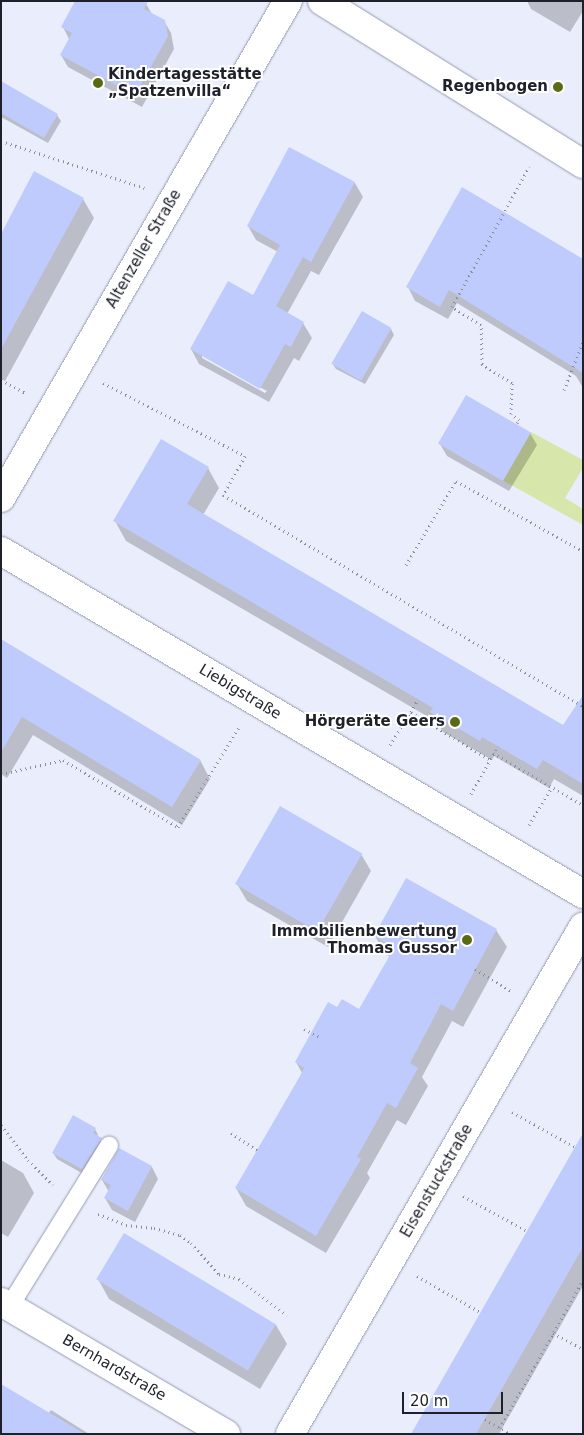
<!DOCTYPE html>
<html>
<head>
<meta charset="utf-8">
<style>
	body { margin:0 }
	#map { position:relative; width:584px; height:1435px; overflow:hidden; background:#eaeefc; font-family:"DejaVu Sans",sans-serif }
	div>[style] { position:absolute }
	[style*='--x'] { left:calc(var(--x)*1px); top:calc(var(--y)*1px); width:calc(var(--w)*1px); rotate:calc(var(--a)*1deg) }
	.green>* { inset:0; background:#d7e6aa }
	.shadow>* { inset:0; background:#0003 }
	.building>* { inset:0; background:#bfcbfc; transform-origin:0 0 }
	.path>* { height:3px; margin-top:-1.5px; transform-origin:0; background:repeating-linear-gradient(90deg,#8a8d99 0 1px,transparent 0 5px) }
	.roads { filter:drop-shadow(0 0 1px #959ab1) drop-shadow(0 0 1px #959ab1) }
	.lane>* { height:18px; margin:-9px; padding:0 9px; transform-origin:9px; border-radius:9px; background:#fff }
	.street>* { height:28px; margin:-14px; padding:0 14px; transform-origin:14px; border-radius:14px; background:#fff }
	.dots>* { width:14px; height:14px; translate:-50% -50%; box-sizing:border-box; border:2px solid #fff; border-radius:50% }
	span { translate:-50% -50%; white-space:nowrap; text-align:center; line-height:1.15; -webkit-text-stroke:4px #fff; paint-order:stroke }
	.poi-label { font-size:15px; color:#1f212a; font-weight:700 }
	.left { translate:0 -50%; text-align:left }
	.right { translate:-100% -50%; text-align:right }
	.street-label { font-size:15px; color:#1f212a }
	.frame { position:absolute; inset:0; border:2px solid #1f212a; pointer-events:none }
	.scale { position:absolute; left:402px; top:1392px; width:101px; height:22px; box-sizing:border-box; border:2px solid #1f212a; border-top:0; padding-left:6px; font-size:15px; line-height:18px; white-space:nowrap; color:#1f212a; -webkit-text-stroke:4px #fff; paint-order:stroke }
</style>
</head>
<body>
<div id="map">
	<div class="green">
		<i style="clip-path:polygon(531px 432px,583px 460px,583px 468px,565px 498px,583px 509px,583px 525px,502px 480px)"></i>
	</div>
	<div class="shadow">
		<i style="clip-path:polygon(527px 1px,583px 1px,583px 11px,570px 32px,531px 9px)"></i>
		<i style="clip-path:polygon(146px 4px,152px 14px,164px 21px,171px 33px,174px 49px,142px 107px,68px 67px,61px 55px,69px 39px,63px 27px)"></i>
		<i style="clip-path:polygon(1px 87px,57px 115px,61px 121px,48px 143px,1px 117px)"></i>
		<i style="clip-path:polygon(evenodd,290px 149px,355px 183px,363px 197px,319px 275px,311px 271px,287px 314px,303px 323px,312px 338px,299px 361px,294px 358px,269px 402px,199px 364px,191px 349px,254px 297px,278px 252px,256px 240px,248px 226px,290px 149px,202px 355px,267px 391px,265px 393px,202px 358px,202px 355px)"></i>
		<i style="clip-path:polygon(83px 199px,94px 218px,5px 381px,1px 379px,1px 235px)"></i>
		<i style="clip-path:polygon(583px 261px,583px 388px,576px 376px,457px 303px,448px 319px,415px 301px,408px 287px)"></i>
		<i style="clip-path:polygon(362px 312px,391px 329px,394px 335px,365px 384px,336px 369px,332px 363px)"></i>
		<i style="clip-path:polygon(530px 433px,537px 445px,509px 491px,447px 456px,440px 444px)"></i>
		<i style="clip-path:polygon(208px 468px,219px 488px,203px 515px,564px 726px,583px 726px,583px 796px,554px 779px,549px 788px,494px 756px,492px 760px,443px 732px,437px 722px,126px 541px,115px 521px)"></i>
		<i style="clip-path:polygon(1px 648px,200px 760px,210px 779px,182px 825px,33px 735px,7px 778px,1px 774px)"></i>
		<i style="clip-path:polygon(280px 808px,361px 854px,371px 871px,328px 947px,247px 901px,237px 884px)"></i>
		<i style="clip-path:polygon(496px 930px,507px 947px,463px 1027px,452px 1021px,422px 1077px,428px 1086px,406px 1125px,397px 1120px,367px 1173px,370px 1178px,326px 1253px,246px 1206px,236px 1188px,302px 1073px,296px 1062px,337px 1009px,360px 1011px,390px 957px,385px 954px,375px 936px)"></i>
		<i style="clip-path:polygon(95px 1129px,98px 1135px,97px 1137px,105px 1145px,85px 1175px,57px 1159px,53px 1153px)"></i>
		<i style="clip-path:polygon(583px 1135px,583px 1286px,499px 1434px,412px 1434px)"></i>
		<i style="clip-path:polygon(120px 1149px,152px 1167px,158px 1179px,135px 1222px,112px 1210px,105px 1198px,109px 1192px,102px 1180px)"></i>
		<i style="clip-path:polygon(1px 1160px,23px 1173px,34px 1193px,8px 1237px,1px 1233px)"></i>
		<i style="clip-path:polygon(98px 1279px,276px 1325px,287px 1344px,260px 1389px,109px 1299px)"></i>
		<i style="clip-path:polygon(51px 1410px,89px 1434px,1px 1434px,48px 1414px)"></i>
	</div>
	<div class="building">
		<i style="clip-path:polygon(75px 1px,148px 1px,144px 9px,165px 20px,168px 36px,135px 95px,60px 55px,72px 33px,61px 27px)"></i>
		<i style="clip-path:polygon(1px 81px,58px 114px,44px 138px,1px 113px)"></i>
		<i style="clip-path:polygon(289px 147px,355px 182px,311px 262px,303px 257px,276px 306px,304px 322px,291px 347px,285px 344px,260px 389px,190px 349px,228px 281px,253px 295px,280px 245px,247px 226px)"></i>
		<i style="clip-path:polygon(34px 171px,84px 198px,1px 349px,1px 234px)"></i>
		<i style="clip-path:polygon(462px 187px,583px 259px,583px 373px,449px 290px,440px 307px,406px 287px)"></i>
		<i style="left:362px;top:311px;width:34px;height:61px;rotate:30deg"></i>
		<i style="left:466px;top:395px;width:75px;height:56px;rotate:30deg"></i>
		<i style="clip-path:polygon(161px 439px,209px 467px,187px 504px,563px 725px,583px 695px,583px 784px,543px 760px,537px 769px,482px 737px,480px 741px,430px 712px,433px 708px,113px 521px)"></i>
		<i style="clip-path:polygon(1px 639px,201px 760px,172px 807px,22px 717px,1px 752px)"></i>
		<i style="left:280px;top:806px;width:95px;height:90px;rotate:30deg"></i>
		<i style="clip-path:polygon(406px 878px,497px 929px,453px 1011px,441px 1004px,410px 1063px,418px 1068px,396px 1108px,387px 1103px,357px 1157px,361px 1159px,316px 1236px,235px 1188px,299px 1078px,304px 1068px,295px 1062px,328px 1002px,337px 1007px,342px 999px,359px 1009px,394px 948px,374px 936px)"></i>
		<i style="clip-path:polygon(73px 1115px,96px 1128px,93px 1133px,102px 1138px,82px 1169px,52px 1153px)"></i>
		<i style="clip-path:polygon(583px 1133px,583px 1247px,476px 1434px,411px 1434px)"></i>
		<i style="clip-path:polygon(119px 1148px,152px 1166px,128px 1211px,104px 1198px,111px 1185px,101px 1180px)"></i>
		<i style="left:124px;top:1233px;width:177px;height:54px;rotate:31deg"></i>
		<i style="clip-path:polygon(1px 1384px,85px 1434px,1px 1434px)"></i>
	</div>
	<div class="path">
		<i style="--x:1;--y:141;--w:151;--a:18.1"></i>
		<i style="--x:1;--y:380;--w:27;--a:28"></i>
		<i style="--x:103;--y:383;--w:160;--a:27.2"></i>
		<i style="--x:245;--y:456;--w:45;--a:119.4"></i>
		<i style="--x:223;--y:495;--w:417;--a:30.4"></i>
		<i style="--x:564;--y:390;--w:52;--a:-68.4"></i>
		<i style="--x:517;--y:423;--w:4;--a:-56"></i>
		<i style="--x:519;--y:420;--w:10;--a:-143"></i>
		<i style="--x:511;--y:414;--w:31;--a:-88"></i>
		<i style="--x:512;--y:383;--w:36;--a:-148"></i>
		<i style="--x:482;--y:364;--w:39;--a:-91"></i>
		<i style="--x:481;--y:325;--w:34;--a:-148"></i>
		<i style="--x:452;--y:307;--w:160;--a:-61.2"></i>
		<i style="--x:406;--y:565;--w:98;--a:-59.2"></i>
		<i style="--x:456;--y:481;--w:145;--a:28.9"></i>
		<i style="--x:411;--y:712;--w:15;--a:-62"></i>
		<i style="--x:390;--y:745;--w:39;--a:-58"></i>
		<i style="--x:411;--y:712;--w:91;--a:31.1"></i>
		<i style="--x:493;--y:753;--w:104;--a:30"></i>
		<i style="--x:1;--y:774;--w:64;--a:-12.7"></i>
		<i style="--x:63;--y:760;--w:133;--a:30.2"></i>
		<i style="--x:178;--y:827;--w:117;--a:-58.6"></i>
		<i style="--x:471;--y:794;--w:55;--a:-60.6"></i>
		<i style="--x:529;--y:825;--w:44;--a:-58.8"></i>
		<i style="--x:475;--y:969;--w:42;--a:31.4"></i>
		<i style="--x:304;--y:1029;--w:18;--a:27"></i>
		<i style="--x:512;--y:1112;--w:72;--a:29.1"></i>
		<i style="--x:1;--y:1125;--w:44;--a:52.4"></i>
		<i style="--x:28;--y:1160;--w:35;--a:45"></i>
		<i style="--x:231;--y:1133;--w:31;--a:33"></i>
		<i style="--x:463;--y:1196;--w:73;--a:28.7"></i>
		<i style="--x:98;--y:1214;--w:30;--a:21"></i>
		<i style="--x:126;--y:1225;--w:28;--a:6"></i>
		<i style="--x:154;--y:1228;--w:27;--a:15"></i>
		<i style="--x:180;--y:1235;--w:14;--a:36"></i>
		<i style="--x:191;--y:1243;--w:42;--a:47.9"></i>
		<i style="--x:219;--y:1274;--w:21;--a:14"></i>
		<i style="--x:239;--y:1279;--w:60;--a:36.9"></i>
		<i style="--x:417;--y:1276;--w:73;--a:29.7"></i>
		<i style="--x:553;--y:1333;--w:34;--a:28"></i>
		<i style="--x:485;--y:1419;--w:29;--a:31"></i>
		<i style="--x:500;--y:1428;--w:170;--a:-60.7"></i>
	</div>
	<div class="roads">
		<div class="lane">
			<i style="--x:9;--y:1307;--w:190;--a:-58.2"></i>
		</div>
		<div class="street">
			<i style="--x:322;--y:1;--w:308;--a:32"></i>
			<i style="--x:1;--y:498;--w:574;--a:-60"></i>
			<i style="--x:1;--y:551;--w:676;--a:30.51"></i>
			<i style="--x:1;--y:1302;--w:261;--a:30.4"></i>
			<i style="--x:290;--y:1434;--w:586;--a:-59.98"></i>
		</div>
	</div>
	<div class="dots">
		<i style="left:98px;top:83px;background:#5a6a14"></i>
		<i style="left:558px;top:87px;background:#5a6a14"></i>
		<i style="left:455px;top:722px;background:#5a6a14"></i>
		<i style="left:467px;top:940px;background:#5a6a14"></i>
	</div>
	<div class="poi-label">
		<span class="left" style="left:108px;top:83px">Kindertagesstätte<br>„Spatzenvilla“</span>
		<span class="right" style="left:548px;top:87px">Regenbogen</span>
		<span class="right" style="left:445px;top:722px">Hörgeräte Geers</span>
		<span class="right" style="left:457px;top:940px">Immobilienbewertung<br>Thomas Gussor</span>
	</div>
	<div class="street-label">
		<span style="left:144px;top:249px;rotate:-60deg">Altenzeller Straße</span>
		<span style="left:240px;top:692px;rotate:31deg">Liebigstraße</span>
		<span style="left:437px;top:1181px;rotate:-60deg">Eisenstuckstraße</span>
		<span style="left:114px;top:1368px;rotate:30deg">Bernhardstraße</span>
	</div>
	<div class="frame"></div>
	<div class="scale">20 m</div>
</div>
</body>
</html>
